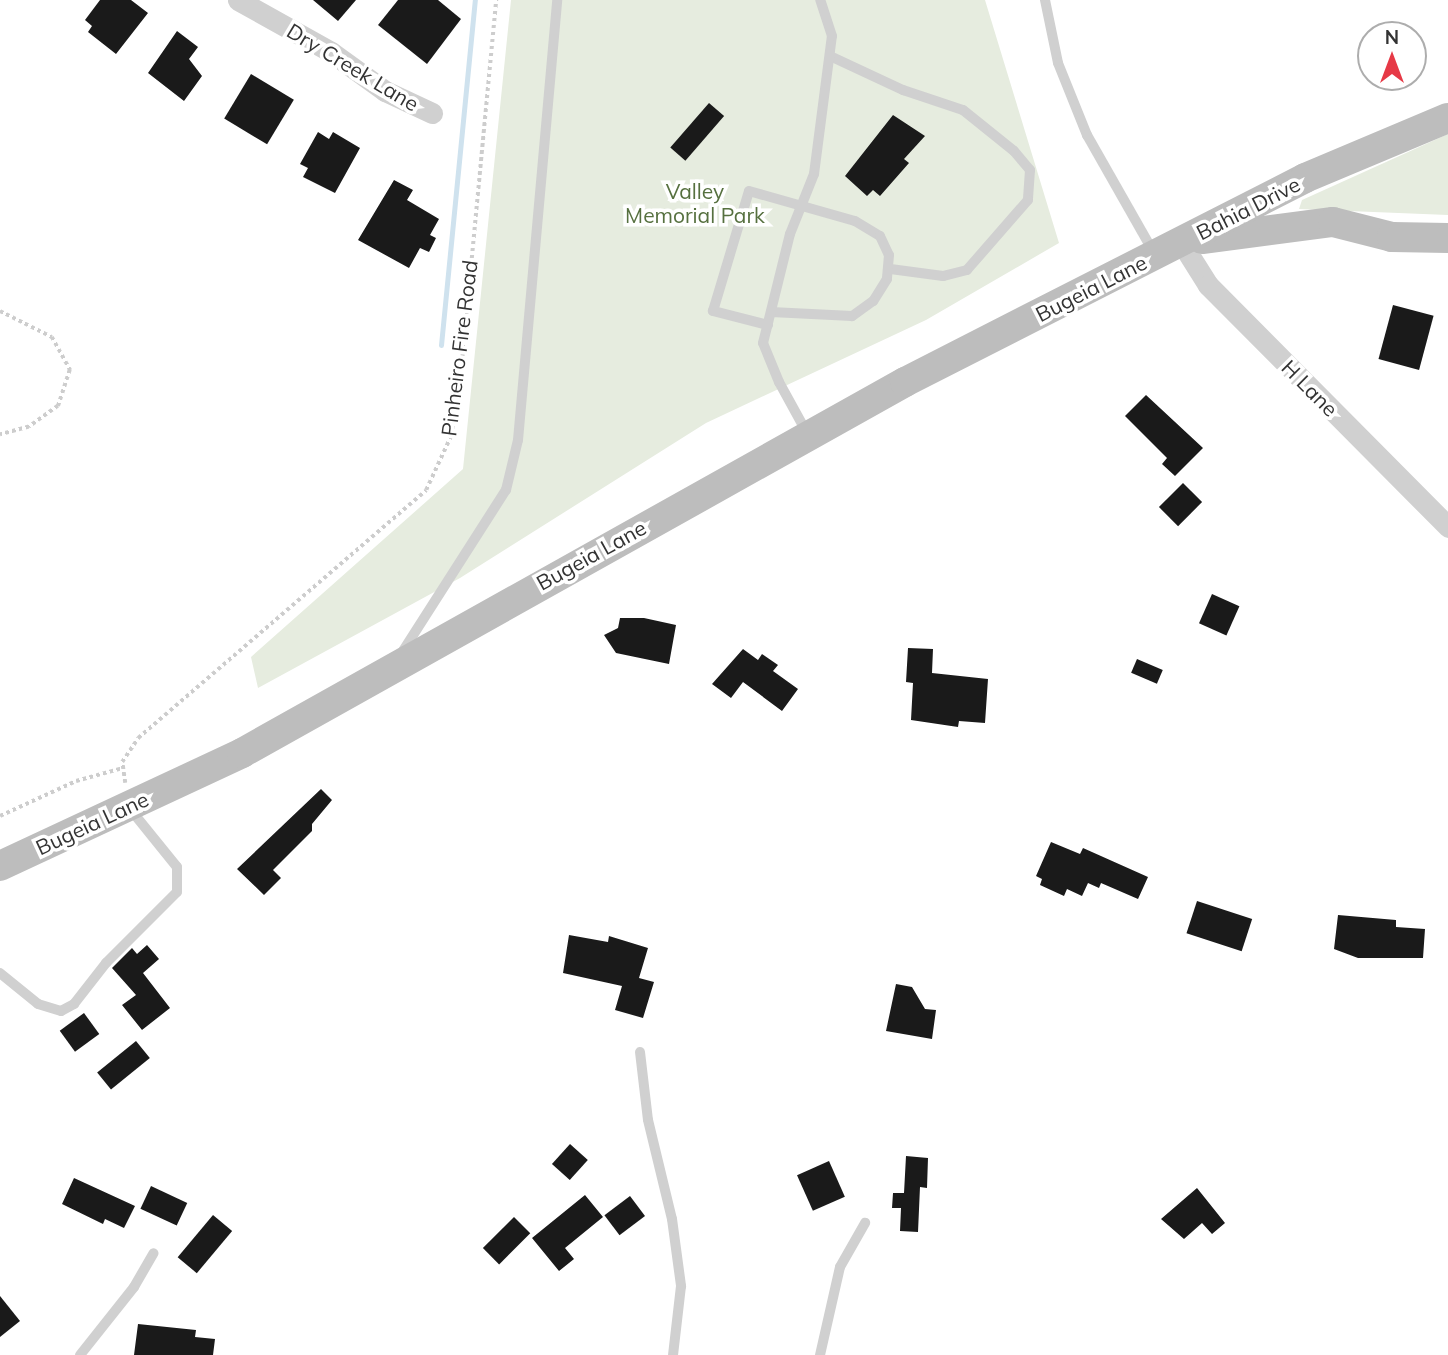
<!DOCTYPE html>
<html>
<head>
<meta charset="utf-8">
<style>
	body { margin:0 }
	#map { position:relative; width:1448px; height:1355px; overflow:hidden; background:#fff; font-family:Mulish,sans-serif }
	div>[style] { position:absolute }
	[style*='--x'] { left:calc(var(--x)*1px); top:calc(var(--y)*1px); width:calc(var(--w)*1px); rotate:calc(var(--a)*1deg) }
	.green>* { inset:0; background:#e6ecdf }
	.stream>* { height:5px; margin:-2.5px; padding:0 2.5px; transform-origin:2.5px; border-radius:2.5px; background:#cfe2ee }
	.building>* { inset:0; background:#1a1a1a; transform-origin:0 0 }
	.path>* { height:3.5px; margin-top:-1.75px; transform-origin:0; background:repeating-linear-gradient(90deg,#cdcdcd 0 3.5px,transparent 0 7px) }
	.lane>* { height:10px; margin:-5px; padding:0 5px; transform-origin:5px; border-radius:5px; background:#d0d0d0 }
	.street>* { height:21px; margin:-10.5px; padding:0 10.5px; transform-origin:10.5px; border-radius:10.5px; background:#d0d0d0 }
	.secondary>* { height:30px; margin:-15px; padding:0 15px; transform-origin:15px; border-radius:15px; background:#bdbdbd }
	span { translate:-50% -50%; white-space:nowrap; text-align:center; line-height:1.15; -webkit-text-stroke:7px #fff; paint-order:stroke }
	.street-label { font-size:21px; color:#333 }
	.park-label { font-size:21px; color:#56703f }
	.north { position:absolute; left:1357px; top:21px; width:70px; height:70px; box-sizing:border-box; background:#fff; border:2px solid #adadad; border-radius:50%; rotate:0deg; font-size:19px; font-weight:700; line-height:28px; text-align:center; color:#333 }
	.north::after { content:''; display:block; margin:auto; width:24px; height:32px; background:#e63946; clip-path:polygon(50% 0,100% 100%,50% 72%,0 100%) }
</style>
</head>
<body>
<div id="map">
	<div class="green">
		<i style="clip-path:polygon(511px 0,985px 0,1059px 243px,926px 320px,706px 423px,460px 578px,258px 688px,251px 657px,463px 469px)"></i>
		<i style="clip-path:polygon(1448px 134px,1448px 215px,1299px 209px,1302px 200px)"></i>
	</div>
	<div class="stream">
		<i style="--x:441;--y:345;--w:347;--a:-84.4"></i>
	</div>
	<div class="building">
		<i style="clip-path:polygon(100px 0,131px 0,148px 13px,116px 54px,88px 32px,92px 26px,85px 20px)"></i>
		<i style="clip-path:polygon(313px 0,356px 0,338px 21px)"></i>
		<i style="clip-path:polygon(398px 0,438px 0,461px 19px,427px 64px,378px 25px)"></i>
		<i style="clip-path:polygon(177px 31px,198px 47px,189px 59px,202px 76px,184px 101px,148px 73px)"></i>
		<i style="left:251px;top:74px;width:50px;height:52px;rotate:31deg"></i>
		<i style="left:709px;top:103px;width:20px;height:59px;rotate:41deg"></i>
		<i style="clip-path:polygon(893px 115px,925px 136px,904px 159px,909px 163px,880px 196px,873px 190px,867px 196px,845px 176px)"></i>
		<i style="clip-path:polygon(318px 132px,329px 139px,333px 132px,360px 148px,335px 193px,303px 177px,308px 168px,300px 164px)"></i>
		<i style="clip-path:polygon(394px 180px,413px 190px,407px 200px,439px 219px,430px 235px,436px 238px,429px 252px,420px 248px,409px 268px,358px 240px)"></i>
		<i style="left:1393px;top:305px;width:42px;height:56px;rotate:15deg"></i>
		<i style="clip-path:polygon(1146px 395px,1203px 448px,1175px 476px,1162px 464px,1167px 458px,1125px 416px)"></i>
		<i style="left:1183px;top:483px;width:27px;height:34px;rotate:45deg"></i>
		<i style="left:1212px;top:594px;width:30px;height:32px;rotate:24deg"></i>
		<i style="clip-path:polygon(620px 618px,644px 618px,676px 625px,669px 664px,616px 653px,604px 635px,618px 628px)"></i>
		<i style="clip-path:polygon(908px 648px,933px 649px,932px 673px,988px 679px,985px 723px,959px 721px,958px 727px,911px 720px,913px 683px,906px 682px)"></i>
		<i style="clip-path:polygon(743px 649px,758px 660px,762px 654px,778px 665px,773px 671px,798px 689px,782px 711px,743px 682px,731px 698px,712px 684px)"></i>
		<i style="left:1137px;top:659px;width:28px;height:15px;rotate:23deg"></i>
		<i style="clip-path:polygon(321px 789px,332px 800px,312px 824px,312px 831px,273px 870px,281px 878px,264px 895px,237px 869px)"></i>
		<i style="clip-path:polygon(1051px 842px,1080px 854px,1083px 848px,1148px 877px,1138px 899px,1101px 883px,1099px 888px,1088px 883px,1082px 896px,1067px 889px,1064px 896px,1040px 885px,1042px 879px,1036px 876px)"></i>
		<i style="left:1197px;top:901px;width:58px;height:34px;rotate:18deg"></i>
		<i style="clip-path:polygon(1338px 915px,1396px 920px,1396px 927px,1425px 929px,1423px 958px,1358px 958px,1334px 949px)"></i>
		<i style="clip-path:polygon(569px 935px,608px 942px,609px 936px,648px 948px,639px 978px,654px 982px,643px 1018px,615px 1010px,622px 986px,563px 973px)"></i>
		<i style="clip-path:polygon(147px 945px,159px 959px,143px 973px,170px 1008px,142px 1030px,122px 1005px,136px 995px,112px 968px,132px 948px,137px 954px)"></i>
		<i style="clip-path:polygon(896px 984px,912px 987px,925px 1009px,936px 1010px,932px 1039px,886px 1031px)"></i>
		<i style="left:84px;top:1013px;width:26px;height:30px;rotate:54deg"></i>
		<i style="left:136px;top:1041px;width:22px;height:50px;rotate:51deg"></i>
		<i style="left:570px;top:1144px;width:24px;height:27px;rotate:42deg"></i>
		<i style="clip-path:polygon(906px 1156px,928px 1158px,927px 1188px,920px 1187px,918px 1232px,900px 1231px,901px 1208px,892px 1208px,893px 1193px,904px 1193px)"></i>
		<i style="left:829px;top:1161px;width:39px;height:35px;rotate:66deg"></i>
		<i style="clip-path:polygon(74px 1178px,135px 1206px,124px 1228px,105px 1219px,103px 1224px,62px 1204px)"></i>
		<i style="left:151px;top:1186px;width:40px;height:25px;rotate:25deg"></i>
		<i style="clip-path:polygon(1197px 1188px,1225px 1223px,1212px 1234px,1202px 1223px,1184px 1239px,1161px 1219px)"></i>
		<i style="clip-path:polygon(585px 1195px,603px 1217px,565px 1248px,574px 1259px,559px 1271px,532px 1238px)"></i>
		<i style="left:630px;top:1196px;width:25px;height:32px;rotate:53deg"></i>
		<i style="left:213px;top:1215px;width:25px;height:55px;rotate:40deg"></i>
		<i style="left:514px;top:1217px;width:23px;height:44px;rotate:45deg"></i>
		<i style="clip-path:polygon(0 1296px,20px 1321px,0 1337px)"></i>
		<i style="clip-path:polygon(138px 1324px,196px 1330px,195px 1337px,215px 1339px,213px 1355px,134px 1355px)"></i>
	</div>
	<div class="path">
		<i style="--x:0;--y:311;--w:58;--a:26.6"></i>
		<i style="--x:52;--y:337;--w:38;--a:61"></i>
		<i style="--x:70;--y:370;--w:38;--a:108"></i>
		<i style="--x:58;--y:406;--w:36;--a:144"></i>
		<i style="--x:29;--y:427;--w:30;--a:165"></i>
		<i style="--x:125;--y:783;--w:21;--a:-98"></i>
		<i style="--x:122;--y:762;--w:29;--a:-56"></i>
		<i style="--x:138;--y:738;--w:380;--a:-40.7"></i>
		<i style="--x:426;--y:490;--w:60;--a:-65.2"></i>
		<i style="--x:451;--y:436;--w:67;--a:-81.4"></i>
		<i style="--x:461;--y:370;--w:372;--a:-84.6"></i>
		<i style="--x:0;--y:816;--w:84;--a:-24.7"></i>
		<i style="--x:76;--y:781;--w:49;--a:-15.5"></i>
	</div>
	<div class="lane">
		<i style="--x:1045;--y:0;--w:64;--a:78.3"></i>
		<i style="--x:1058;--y:63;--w:78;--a:68.1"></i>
		<i style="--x:1087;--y:135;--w:136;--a:60.4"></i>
		<i style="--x:830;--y:56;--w:81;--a:25"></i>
		<i style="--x:903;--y:90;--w:63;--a:18.4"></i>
		<i style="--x:963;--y:110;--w:65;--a:38.8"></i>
		<i style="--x:1014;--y:151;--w:25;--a:50"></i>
		<i style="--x:1030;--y:170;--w:30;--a:94"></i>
		<i style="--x:1028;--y:200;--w:93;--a:131.1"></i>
		<i style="--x:967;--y:270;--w:25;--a:166"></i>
		<i style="--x:943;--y:276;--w:53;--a:-172.5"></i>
		<i style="--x:768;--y:325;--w:57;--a:-165.7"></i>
		<i style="--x:713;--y:311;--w:125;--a:-73.3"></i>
		<i style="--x:749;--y:191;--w:110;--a:15.8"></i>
		<i style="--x:855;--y:221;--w:29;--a:31"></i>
		<i style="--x:880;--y:236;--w:21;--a:65"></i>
		<i style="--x:889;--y:255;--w:24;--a:95"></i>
		<i style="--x:887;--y:279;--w:26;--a:122"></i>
		<i style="--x:873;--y:301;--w:26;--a:144"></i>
		<i style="--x:852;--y:316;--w:81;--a:-177.2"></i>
		<i style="--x:807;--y:433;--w:58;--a:-118.8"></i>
		<i style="--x:779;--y:382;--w:42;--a:-112.3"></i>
		<i style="--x:763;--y:343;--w:112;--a:-76.1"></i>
		<i style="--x:790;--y:234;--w:65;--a:-68.2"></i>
		<i style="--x:814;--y:174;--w:139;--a:-82.6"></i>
		<i style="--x:832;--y:36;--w:38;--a:-108"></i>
		<i style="--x:401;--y:654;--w:195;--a:-57.4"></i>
		<i style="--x:506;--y:490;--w:51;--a:-76.5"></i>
		<i style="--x:518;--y:440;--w:442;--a:-84.9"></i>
		<i style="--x:0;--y:973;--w:49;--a:39.2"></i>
		<i style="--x:38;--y:1004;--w:24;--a:17"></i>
		<i style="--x:61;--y:1011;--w:15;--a:-28"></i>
		<i style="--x:74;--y:1004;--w:52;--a:-52"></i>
		<i style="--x:106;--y:963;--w:100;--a:-45"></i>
		<i style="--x:177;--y:892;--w:25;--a:-90"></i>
		<i style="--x:177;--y:867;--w:75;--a:-129"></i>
		<i style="--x:640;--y:1052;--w:68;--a:83.3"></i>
		<i style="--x:648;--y:1120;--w:102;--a:76.4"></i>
		<i style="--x:672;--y:1219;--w:68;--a:82.3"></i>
		<i style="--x:681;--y:1286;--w:69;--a:96.6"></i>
		<i style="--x:80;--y:1355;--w:87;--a:-51.5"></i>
		<i style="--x:134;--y:1287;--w:39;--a:-60"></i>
		<i style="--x:820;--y:1355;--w:90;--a:-77.2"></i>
		<i style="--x:840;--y:1267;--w:51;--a:-60.4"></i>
	</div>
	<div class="street">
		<i style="--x:238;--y:0;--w:107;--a:29.2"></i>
		<i style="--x:331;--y:52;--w:67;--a:35.8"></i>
		<i style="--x:385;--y:91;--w:52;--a:25.1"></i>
		<i style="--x:1181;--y:242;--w:51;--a:57.9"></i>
		<i style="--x:1208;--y:285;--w:341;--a:45.2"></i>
	</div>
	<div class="secondary">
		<i style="--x:1202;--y:239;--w:132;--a:-7.4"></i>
		<i style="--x:1333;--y:222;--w:61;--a:14.3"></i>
		<i style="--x:1392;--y:237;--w:56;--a:1"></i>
		<i style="--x:0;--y:866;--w:267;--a:-25"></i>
		<i style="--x:242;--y:753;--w:760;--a:-29.23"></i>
		<i style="--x:905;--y:382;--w:449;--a:-27"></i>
		<i style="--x:1305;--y:178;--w:155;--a:-22.8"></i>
	</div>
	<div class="street-label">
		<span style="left:353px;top:67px;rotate:31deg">Dry Creek Lane</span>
		<span style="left:1248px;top:208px;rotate:-27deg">Bahia Drive</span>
		<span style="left:1091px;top:288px;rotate:-27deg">Bugeia Lane</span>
		<span style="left:459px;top:348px;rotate:-83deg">Pinheiro Fire Road</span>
		<span style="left:1310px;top:388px;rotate:45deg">H Lane</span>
		<span style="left:591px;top:555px;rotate:-29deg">Bugeia Lane</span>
		<span style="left:92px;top:823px;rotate:-25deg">Bugeia Lane</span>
	</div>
	<div class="park-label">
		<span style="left:695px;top:203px">Valley<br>Memorial Park</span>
	</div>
	<div class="north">N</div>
</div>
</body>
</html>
